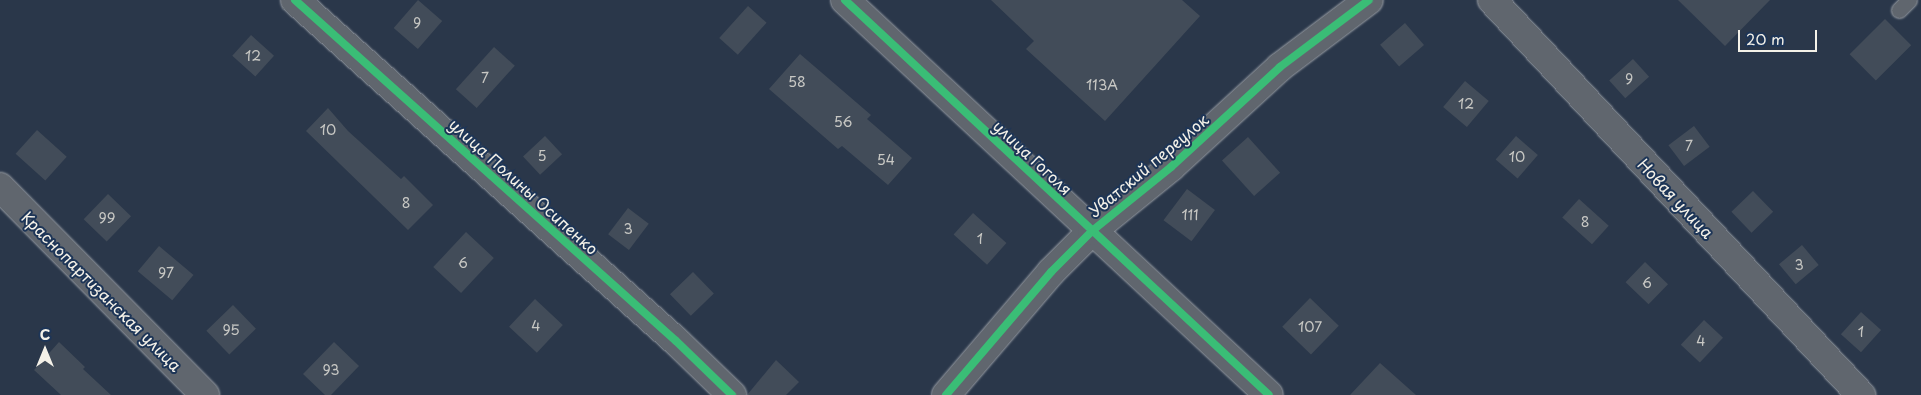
<!DOCTYPE html>
<html>
<head>
<meta charset="utf-8">
<style>
	body { margin:0 }
	#map { position:relative; width:1921px; height:395px; overflow:hidden; background:#2a374a; font-family:"Playpen Sans",sans-serif }
	div>[style] { position:absolute }
	[style*='--x'] { left:calc(var(--x)*1px); top:calc(var(--y)*1px); width:calc(var(--w)*1px); rotate:calc(var(--a)*1deg) }
	.building>* { inset:0; background:#424c59; transform-origin:0 0 }
	.roads { filter:drop-shadow(0 0 1px #979ca3) drop-shadow(0 0 1px #979ca3) }
	.lane>* { height:15px; margin:-7.5px; padding:0 7.5px; transform-origin:7.5px; border-radius:7.5px; background:#60666e }
	.street>* { height:28px; margin:-14px; padding:0 14px; transform-origin:14px; border-radius:14px; background:#60666e }
	.cycleway>* { height:8px; margin:-4px; padding:0 4px; transform-origin:4px; border-radius:4px; background:#3abd76 }
	span { translate:-50% -50%; white-space:nowrap; text-align:center; line-height:1.15; -webkit-text-stroke:4px #1d3557; paint-order:stroke }
	.number-label { font-size:14px; color:#c8c8c4 }
	.number-label span { -webkit-text-stroke-width:0 }
	.street-label { font-size:16px; color:#f4f1e8 }
	.north { position:absolute; left:20px; top:325px; width:50px; height:50px; -webkit-text-stroke:4px #1d3557; paint-order:stroke; rotate:0deg; font-size:14px; font-weight:700; line-height:20px; text-align:center; color:#f4f1e8 }
	.north::after { content:''; display:block; margin:auto; width:18px; height:22px; background:#f4f1e8; clip-path:polygon(50% 0,100% 100%,50% 72%,0 100%) }
	.scale { position:absolute; left:1738px; top:30px; width:79px; height:22px; box-sizing:border-box; border:2px solid #f4f1e8; border-top:0; padding-left:6px; font-size:15px; line-height:18px; white-space:nowrap; color:#f4f1e8; -webkit-text-stroke:4px #1d3557; paint-order:stroke }
</style>
</head>
<body>
<div id="map">
	<div class="building">
		<i style="left:418px;top:0;width:32px;height:37px;rotate:41deg"></i>
		<i style="clip-path:polygon(991px 0,1182px 0,1200px 16px,1105px 121px,1026px 49px,1034px 41px)"></i>
		<i style="clip-path:polygon(1678px 0,1770px 0,1725px 46px)"></i>
		<i style="left:748px;top:6px;width:25px;height:43px;rotate:42deg"></i>
		<i style="left:1885px;top:19px;width:37px;height:50px;rotate:45deg"></i>
		<i style="left:1405px;top:23px;width:29px;height:33px;rotate:49deg"></i>
		<i style="left:251px;top:35px;width:31px;height:28px;rotate:42deg"></i>
		<i style="left:494px;top:47px;width:28px;height:57px;rotate:42deg"></i>
		<i style="clip-path:polygon(800px 54px,871px 115px,867px 119px,912px 158px,888px 185px,842px 146px,838px 149px,769px 89px)"></i>
		<i style="left:1633px;top:59px;width:24px;height:32px;rotate:48deg"></i>
		<i style="left:1465px;top:81px;width:31px;height:34px;rotate:40deg"></i>
		<i style="clip-path:polygon(328px 108px,348px 131px,401px 179px,404px 176px,433px 205px,408px 230px,306px 131px)"></i>
		<i style="left:1694px;top:126px;width:26px;height:32px;rotate:53deg"></i>
		<i style="left:37px;top:130px;width:40px;height:32px;rotate:42deg"></i>
		<i style="left:545px;top:136px;width:25px;height:30px;rotate:47deg"></i>
		<i style="left:1516px;top:136px;width:29px;height:31px;rotate:41deg"></i>
		<i style="left:1248px;top:137px;width:48px;height:35px;rotate:48deg"></i>
		<i style="left:1187px;top:189px;width:35px;height:39px;rotate:37deg"></i>
		<i style="left:1753px;top:191px;width:29px;height:30px;rotate:46deg"></i>
		<i style="left:108px;top:194px;width:32px;height:35px;rotate:44deg"></i>
		<i style="left:1579px;top:199px;width:40px;height:25px;rotate:42deg"></i>
		<i style="left:628px;top:208px;width:26px;height:33px;rotate:37deg"></i>
		<i style="left:973px;top:213px;width:45px;height:29px;rotate:42deg"></i>
		<i style="left:466px;top:232px;width:38px;height:48px;rotate:43deg"></i>
		<i style="left:1802px;top:245px;width:26px;height:30px;rotate:50deg"></i>
		<i style="left:159px;top:246px;width:45px;height:33px;rotate:40deg"></i>
		<i style="left:1645px;top:262px;width:32px;height:28px;rotate:44deg"></i>
		<i style="left:693px;top:272px;width:30px;height:32px;rotate:46deg"></i>
		<i style="left:1310px;top:298px;width:40px;height:40px;rotate:44deg"></i>
		<i style="left:535px;top:299px;width:38px;height:38px;rotate:43deg"></i>
		<i style="left:233px;top:305px;width:33px;height:37px;rotate:46deg"></i>
		<i style="left:1861px;top:312px;width:27px;height:30px;rotate:42deg"></i>
		<i style="left:1704px;top:320px;width:26px;height:34px;rotate:43deg"></i>
		<i style="clip-path:polygon(59px 342px,85px 367px,83px 369px,111px 395px,61px 395px,34px 370px)"></i>
		<i style="clip-path:polygon(334px 342px,359px 366px,331px 395px,325px 395px,303px 374px)"></i>
		<i style="clip-path:polygon(776px 360px,799px 382px,786px 395px,747px 395px)"></i>
		<i style="clip-path:polygon(1380px 363px,1416px 395px,1350px 395px)"></i>
	</div>
	<div class="roads">
		<div class="lane">
			<i style="--x:1899;--y:10;--w:14;--a:-45"></i>
		</div>
		<div class="street">
			<i style="--x:295;--y:0;--w:511;--a:41.83"></i>
			<i style="--x:676;--y:341;--w:78;--a:44"></i>
			<i style="--x:845;--y:0;--w:579;--a:42.97"></i>
			<i style="--x:1492;--y:0;--w:541;--a:46.95"></i>
			<i style="--x:0;--y:187;--w:292;--a:45.4"></i>
			<i style="--x:946;--y:395;--w:162;--a:-49.5"></i>
			<i style="--x:1051;--y:272;--w:58;--a:-45"></i>
			<i style="--x:1092;--y:231;--w:102;--a:-39"></i>
			<i style="--x:1171;--y:167;--w:148;--a:-42.5"></i>
			<i style="--x:1280;--y:67;--w:111;--a:-37"></i>
		</div>
	</div>
	<div class="cycleway">
		<i style="--x:295;--y:0;--w:511;--a:41.83"></i>
		<i style="--x:676;--y:341;--w:78;--a:44"></i>
		<i style="--x:845;--y:0;--w:579;--a:42.97"></i>
		<i style="--x:946;--y:395;--w:162;--a:-49.5"></i>
		<i style="--x:1051;--y:272;--w:58;--a:-45"></i>
		<i style="--x:1092;--y:231;--w:102;--a:-39"></i>
		<i style="--x:1171;--y:167;--w:148;--a:-42.5"></i>
		<i style="--x:1280;--y:67;--w:111;--a:-37"></i>
	</div>
	<div class="number-label">
		<span style="left:417px;top:23px">9</span>
		<span style="left:253px;top:56px">12</span>
		<span style="left:485px;top:78px">7</span>
		<span style="left:1629px;top:79px">9</span>
		<span style="left:797px;top:82px">58</span>
		<span style="left:1102px;top:85px">113А</span>
		<span style="left:1466px;top:104px">12</span>
		<span style="left:843px;top:122px">56</span>
		<span style="left:328px;top:130px">10</span>
		<span style="left:1689px;top:146px">7</span>
		<span style="left:542px;top:156px">5</span>
		<span style="left:1517px;top:157px">10</span>
		<span style="left:886px;top:160px">54</span>
		<span style="left:406px;top:203px">8</span>
		<span style="left:1190px;top:215px">111</span>
		<span style="left:107px;top:218px">99</span>
		<span style="left:1585px;top:222px">8</span>
		<span style="left:628px;top:229px">3</span>
		<span style="left:980px;top:239px">1</span>
		<span style="left:463px;top:263px">6</span>
		<span style="left:1799px;top:265px">3</span>
		<span style="left:166px;top:273px">97</span>
		<span style="left:1647px;top:283px">6</span>
		<span style="left:536px;top:326px">4</span>
		<span style="left:1310px;top:327px">107</span>
		<span style="left:231px;top:330px">95</span>
		<span style="left:1861px;top:332px">1</span>
		<span style="left:1701px;top:341px">4</span>
		<span style="left:331px;top:370px">93</span>
	</div>
	<div class="street-label">
		<span style="left:1033px;top:157px;rotate:43deg">улица Гоголя</span>
		<span style="left:1148px;top:165px;rotate:-40deg">Уватский переулок</span>
		<span style="left:524px;top:186px;rotate:42deg">улица Полины Осипенко</span>
		<span style="left:1676px;top:198px;rotate:47deg">Новая улица</span>
		<span style="left:102px;top:291px;rotate:45deg">Краснопартизанская улица</span>
	</div>
	<div class="north">С</div>
	<div class="scale">20 m</div>
</div>
</body>
</html>
